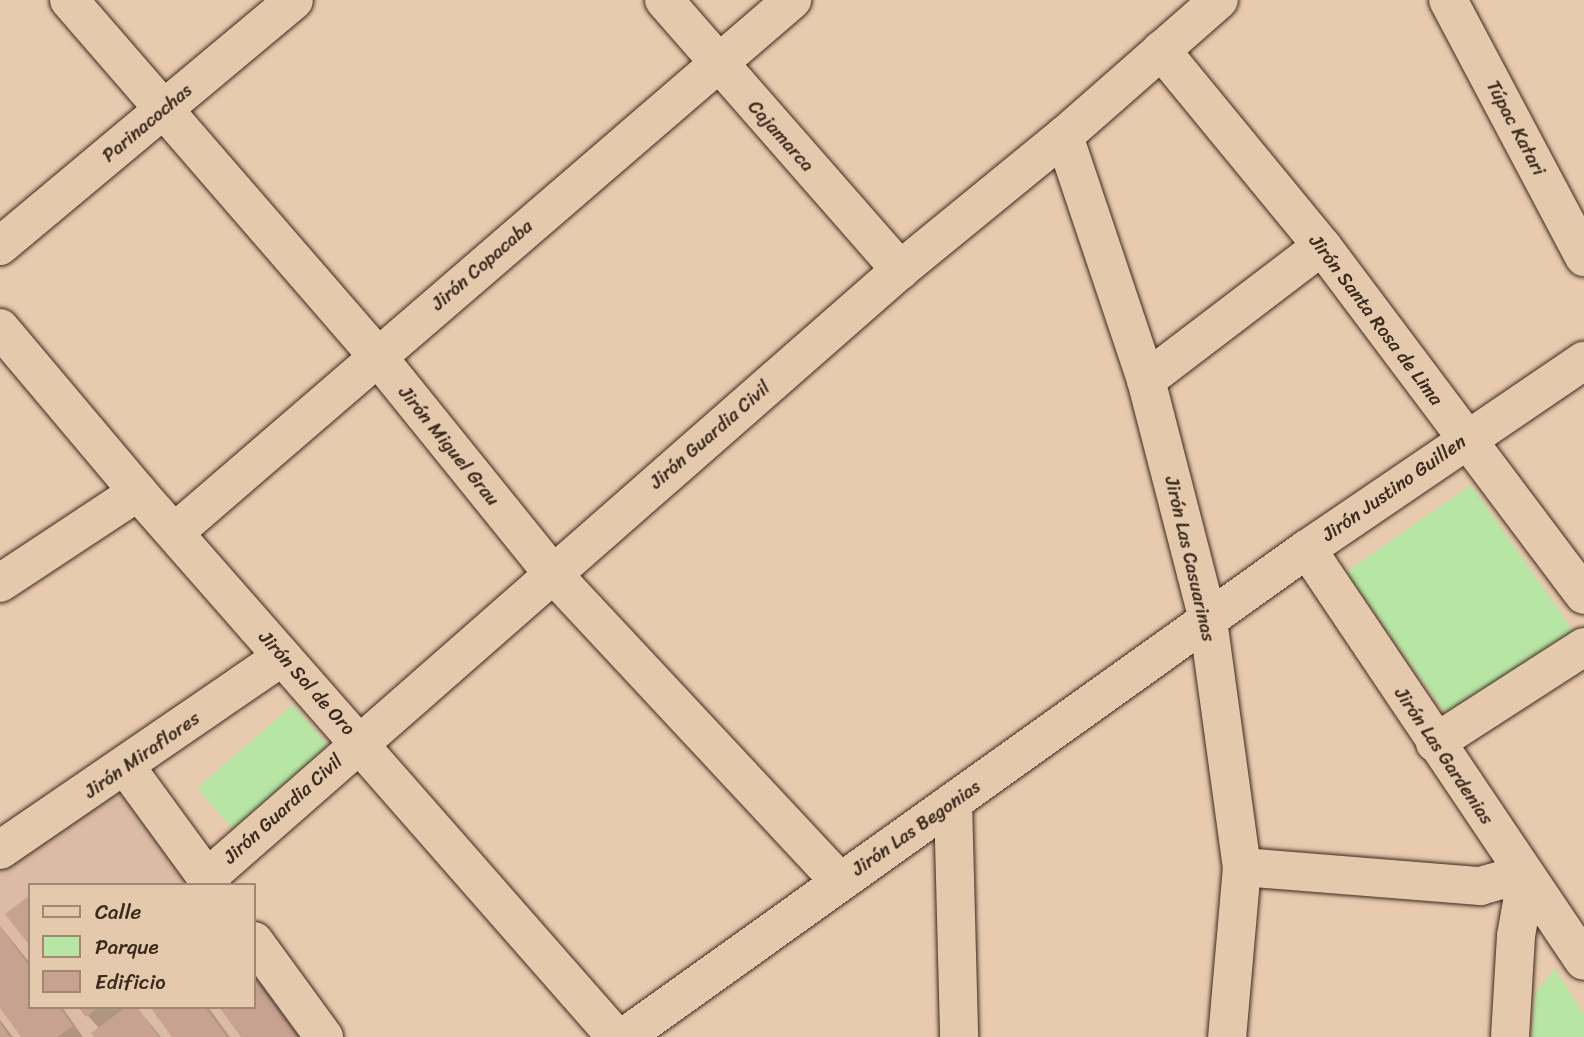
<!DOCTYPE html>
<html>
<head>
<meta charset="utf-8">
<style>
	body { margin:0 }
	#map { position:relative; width:1584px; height:1037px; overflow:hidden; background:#e8caaf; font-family:Sriracha,sans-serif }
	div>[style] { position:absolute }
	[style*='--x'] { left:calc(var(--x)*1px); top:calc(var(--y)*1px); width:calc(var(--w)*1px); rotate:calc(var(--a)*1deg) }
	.built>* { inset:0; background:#dbbba3 }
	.green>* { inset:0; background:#b6e5a4; transform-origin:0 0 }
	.shadow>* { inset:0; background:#0003 }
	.building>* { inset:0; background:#c7a291 }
	.roads { filter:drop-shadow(0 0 2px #3b2a1e) drop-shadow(0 0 2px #3b2a1e) }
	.minor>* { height:38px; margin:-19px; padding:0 19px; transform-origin:19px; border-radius:19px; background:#e4c9ac }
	span { translate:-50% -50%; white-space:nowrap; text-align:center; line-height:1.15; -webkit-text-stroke:7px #e4c9ac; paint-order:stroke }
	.street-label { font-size:19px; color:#3b2a1e }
	.legend { position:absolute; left:28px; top:883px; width:228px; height:126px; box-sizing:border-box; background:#e4c9ac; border:2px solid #a08973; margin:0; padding:9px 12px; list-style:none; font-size:21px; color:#3b2a1e }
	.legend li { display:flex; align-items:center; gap:14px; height:35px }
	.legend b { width:35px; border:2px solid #a08973 }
</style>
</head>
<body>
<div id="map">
	<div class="built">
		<i style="clip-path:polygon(126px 781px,200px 885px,30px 885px,30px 1007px,254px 1007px,254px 961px,308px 1037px,0 1037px,0 870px)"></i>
	</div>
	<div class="green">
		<i style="left:1471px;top:485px;width:190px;height:152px;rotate:55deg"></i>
		<i style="left:293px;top:705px;width:63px;height:127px;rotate:49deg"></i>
		<i style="clip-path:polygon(1555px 969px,1584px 1015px,1584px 1037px,1532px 1037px,1536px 992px)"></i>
	</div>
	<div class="shadow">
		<i style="clip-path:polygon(0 926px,30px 963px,30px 1007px,62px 1007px,83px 1037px,23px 1037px,0 1005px)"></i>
		<i style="clip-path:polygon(254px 975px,299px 1037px,244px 1037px,254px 1007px)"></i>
		<i style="clip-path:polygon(80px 1007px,136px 1007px,161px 1037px,97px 1037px,100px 1029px)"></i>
		<i style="clip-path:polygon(152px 1007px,208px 1007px,230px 1037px,174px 1037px)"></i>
		<i style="clip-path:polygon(0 1020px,13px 1037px,0 1037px)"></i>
	</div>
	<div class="building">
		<i style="clip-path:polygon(30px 895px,30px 946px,5px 914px)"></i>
		<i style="clip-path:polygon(0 926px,30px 967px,30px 1007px,59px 1007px,73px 1026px,57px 1037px,21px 1037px,0 1008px)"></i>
		<i style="clip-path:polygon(254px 978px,297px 1037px,241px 1037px,219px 1007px,254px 1007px)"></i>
		<i style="clip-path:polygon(78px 1007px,99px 1007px,86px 1017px)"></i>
		<i style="clip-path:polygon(126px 1007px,137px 1007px,159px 1037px,94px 1037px,91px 1033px)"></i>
		<i style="clip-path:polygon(150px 1007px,205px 1007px,227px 1037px,172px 1037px)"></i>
		<i style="clip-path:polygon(0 1023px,10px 1037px,0 1037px)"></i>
	</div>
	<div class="roads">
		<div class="minor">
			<i style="--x:69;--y:0;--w:471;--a:49.1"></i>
			<i style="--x:377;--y:356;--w:279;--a:51.1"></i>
			<i style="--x:552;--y:573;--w:422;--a:47"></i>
			<i style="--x:664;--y:0;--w:359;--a:48.8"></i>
			<i style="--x:1448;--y:0;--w:291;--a:62.1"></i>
			<i style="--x:1161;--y:50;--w:254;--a:50.6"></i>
			<i style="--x:1322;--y:246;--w:436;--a:53.1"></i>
			<i style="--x:1064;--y:136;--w:257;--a:71.4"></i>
			<i style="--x:1146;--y:380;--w:248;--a:75.5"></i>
			<i style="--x:1208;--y:620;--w:249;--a:82.2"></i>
			<i style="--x:1242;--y:867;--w:171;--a:95"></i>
			<i style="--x:0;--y:246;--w:383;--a:-39.9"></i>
			<i style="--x:0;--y:328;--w:214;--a:49.9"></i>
			<i style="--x:138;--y:492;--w:725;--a:48.75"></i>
			<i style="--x:1146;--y:380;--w:221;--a:-37.3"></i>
			<i style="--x:175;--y:532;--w:815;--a:-40.77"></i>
			<i style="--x:1307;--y:549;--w:496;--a:56.1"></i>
			<i style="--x:0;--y:583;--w:165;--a:-33.4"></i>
			<i style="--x:1435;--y:743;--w:177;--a:-32.8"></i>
			<i style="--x:126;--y:767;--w:146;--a:53.9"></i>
			<i style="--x:953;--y:802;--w:235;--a:88.5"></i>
			<i style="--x:0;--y:850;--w:342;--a:-34.4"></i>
			<i style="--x:1242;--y:867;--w:239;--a:4.6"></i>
			<i style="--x:1480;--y:886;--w:45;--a:-15.6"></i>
			<i style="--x:207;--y:878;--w:922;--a:-41.26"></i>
			<i style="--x:900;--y:270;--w:212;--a:-39.3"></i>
			<i style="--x:1064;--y:136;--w:206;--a:-41.3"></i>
			<i style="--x:254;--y:941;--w:119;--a:53.9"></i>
			<i style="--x:624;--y:1037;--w:839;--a:-35.55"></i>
			<i style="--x:1307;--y:549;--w:335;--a:-34.2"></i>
			<i style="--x:1510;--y:1037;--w:101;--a:-86.6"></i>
			<i style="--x:1516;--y:936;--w:58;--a:-80"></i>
		</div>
	</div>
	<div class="street-label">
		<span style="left:147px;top:123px;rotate:-40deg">Parinacochas</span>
		<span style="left:1516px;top:128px;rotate:62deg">Túpac Katari</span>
		<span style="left:781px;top:136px;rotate:48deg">Cajamarca</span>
		<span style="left:482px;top:265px;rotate:-41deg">Jirón Copacaba</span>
		<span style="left:1376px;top:320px;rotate:53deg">Jirón Santa Rosa de Lima</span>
		<span style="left:710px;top:435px;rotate:-41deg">Jirón Guardia Civil</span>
		<span style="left:449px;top:446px;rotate:51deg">Jirón Miguel Grau</span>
		<span style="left:1394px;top:488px;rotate:-35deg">Jirón Justino Guillen</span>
		<span style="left:1190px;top:559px;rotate:77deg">Jirón Las Casuarinas</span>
		<span style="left:307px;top:683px;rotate:48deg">Jirón Sol de Oro</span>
		<span style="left:142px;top:755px;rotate:-35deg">Jirón Miraflores</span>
		<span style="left:1444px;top:756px;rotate:56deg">Jirón Las Gardenias</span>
		<span style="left:283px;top:809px;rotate:-42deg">Jirón Guardia Civil</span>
		<span style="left:916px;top:828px;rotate:-35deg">Jirón Las Begonias</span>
	</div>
	<ul class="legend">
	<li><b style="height:9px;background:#e4c9ac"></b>Calle</li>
	<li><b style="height:19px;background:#b6e5a4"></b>Parque</li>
	<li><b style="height:19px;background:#c7a291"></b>Edificio</li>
	</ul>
</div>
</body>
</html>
